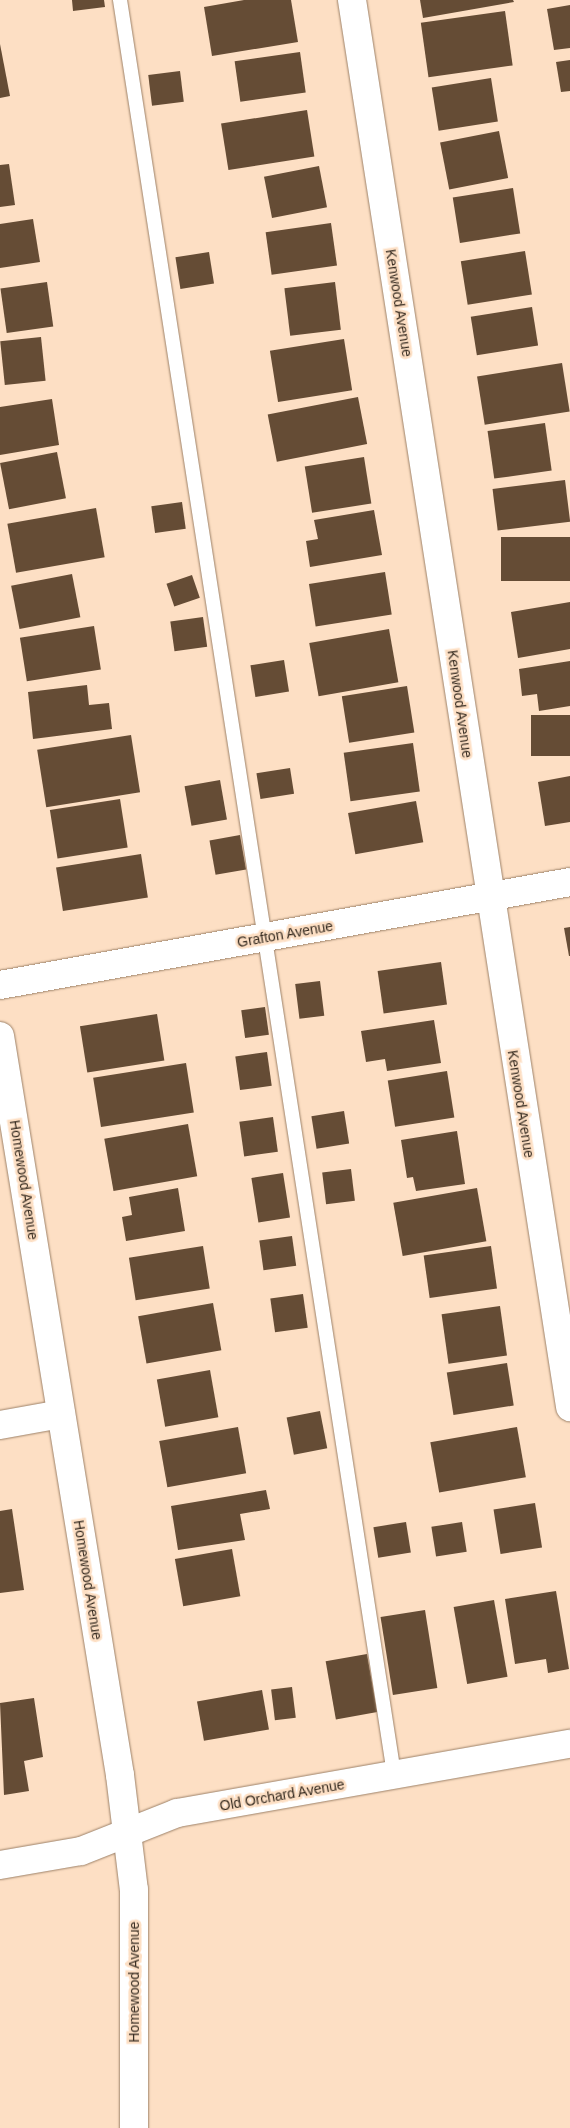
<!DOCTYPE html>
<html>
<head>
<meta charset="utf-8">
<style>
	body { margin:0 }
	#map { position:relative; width:570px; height:2128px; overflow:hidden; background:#fddfc4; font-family:Helvetica,sans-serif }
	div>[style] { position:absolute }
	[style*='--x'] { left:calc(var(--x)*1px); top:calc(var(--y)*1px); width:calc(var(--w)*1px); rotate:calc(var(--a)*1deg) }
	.building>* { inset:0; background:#654c35; transform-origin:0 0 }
	.roads { filter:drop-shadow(0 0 1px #9d8269) drop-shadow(0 0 1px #9d8269) }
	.lane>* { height:14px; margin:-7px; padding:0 7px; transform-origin:7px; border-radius:7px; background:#fff }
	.street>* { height:28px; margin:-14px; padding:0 14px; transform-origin:14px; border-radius:14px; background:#fff }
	span { translate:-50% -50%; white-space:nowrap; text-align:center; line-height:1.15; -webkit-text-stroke:5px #fddfc4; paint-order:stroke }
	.street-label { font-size:14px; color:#352a1f }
</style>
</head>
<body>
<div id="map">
	<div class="building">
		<i style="clip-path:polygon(72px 0,104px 0,105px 7px,73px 11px)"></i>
		<i style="clip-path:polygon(244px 0,291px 0,298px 42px,212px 56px,204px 7px)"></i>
		<i style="clip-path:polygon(420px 0,513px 0,514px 2px,423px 18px)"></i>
		<i style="clip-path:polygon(570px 5px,570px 48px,554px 50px,547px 9px)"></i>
		<i style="left:505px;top:11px;width:55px;height:85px;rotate:82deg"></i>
		<i style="clip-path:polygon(0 44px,10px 96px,0 98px)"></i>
		<i style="left:300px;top:52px;width:41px;height:66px;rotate:82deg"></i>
		<i style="clip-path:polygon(570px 60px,570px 91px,561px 92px,556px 62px)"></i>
		<i style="left:180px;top:71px;width:31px;height:32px;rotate:83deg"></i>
		<i style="left:491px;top:78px;width:44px;height:60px;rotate:81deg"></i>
		<i style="left:307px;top:110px;width:47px;height:87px;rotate:81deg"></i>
		<i style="left:499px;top:131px;width:48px;height:60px;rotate:79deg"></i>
		<i style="clip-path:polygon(9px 164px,15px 205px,0 207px,0 165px)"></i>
		<i style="left:319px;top:166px;width:42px;height:56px;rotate:79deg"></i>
		<i style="left:513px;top:188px;width:46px;height:61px;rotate:81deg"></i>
		<i style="clip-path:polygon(33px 219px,40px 262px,0 268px,0 224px)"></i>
		<i style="left:331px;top:223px;width:43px;height:66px;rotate:82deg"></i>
		<i style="left:525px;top:251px;width:44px;height:65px;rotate:81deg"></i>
		<i style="left:209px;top:252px;width:32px;height:34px;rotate:81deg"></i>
		<i style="left:47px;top:282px;width:45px;height:47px;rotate:82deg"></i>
		<i style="left:335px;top:282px;width:48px;height:51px;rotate:83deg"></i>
		<i style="left:532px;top:307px;width:39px;height:62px;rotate:81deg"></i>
		<i style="left:41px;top:337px;width:44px;height:41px;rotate:84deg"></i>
		<i style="left:344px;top:339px;width:52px;height:75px;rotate:81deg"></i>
		<i style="left:562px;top:363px;width:49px;height:86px;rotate:81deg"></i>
		<i style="left:358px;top:397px;width:48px;height:92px;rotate:79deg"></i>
		<i style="clip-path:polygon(52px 399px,59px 445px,0 455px,0 407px)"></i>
		<i style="left:545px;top:423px;width:48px;height:58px;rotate:82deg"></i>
		<i style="left:57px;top:452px;width:47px;height:58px;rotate:79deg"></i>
		<i style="left:364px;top:457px;width:47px;height:60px;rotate:81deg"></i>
		<i style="left:565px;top:480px;width:42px;height:73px;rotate:83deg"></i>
		<i style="left:182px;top:502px;width:27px;height:31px;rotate:82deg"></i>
		<i style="left:96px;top:508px;width:50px;height:90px;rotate:80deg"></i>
		<i style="clip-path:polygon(374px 510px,382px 555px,310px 567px,306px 541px,318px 539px,314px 520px)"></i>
		<i style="left:570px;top:537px;width:44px;height:69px;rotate:90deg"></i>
		<i style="left:385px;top:572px;width:43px;height:77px;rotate:81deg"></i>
		<i style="left:72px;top:574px;width:44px;height:62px;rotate:79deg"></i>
		<i style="left:192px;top:575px;width:24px;height:27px;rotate:71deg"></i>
		<i style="clip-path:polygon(570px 602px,570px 649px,518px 658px,511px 612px)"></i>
		<i style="left:203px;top:617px;width:30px;height:33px;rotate:82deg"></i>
		<i style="left:94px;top:626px;width:44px;height:75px;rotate:81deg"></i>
		<i style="left:389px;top:629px;width:54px;height:81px;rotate:80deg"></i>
		<i style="left:284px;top:660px;width:32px;height:34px;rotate:81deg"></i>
		<i style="clip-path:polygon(570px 661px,570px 706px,539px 711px,537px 694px,522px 696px,519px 669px)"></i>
		<i style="clip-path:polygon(87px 685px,89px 705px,109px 703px,112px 729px,33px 739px,28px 692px)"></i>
		<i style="left:407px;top:686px;width:47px;height:66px;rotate:81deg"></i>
		<i style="left:570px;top:715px;width:41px;height:39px;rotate:90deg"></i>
		<i style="left:131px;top:735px;width:58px;height:95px;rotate:81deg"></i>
		<i style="left:413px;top:743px;width:49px;height:70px;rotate:82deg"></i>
		<i style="left:290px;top:768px;width:26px;height:34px;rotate:81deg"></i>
		<i style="clip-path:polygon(570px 776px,570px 822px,545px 826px,538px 782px)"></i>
		<i style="left:220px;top:780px;width:40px;height:36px;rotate:80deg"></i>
		<i style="left:120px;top:799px;width:49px;height:71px;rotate:81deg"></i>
		<i style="left:416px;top:801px;width:42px;height:69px;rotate:80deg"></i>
		<i style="left:240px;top:835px;width:35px;height:31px;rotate:80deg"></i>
		<i style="left:141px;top:854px;width:44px;height:86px;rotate:81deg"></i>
		<i style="clip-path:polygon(570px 927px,570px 956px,569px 956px,564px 928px)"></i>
		<i style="left:441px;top:962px;width:43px;height:64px;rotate:82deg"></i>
		<i style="left:320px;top:981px;width:35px;height:25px;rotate:83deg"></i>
		<i style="left:265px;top:1007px;width:28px;height:24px;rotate:82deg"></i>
		<i style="left:157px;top:1014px;width:47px;height:78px;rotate:81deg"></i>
		<i style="clip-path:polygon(434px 1020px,441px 1063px,387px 1071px,385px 1059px,366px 1062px,361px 1031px)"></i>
		<i style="left:267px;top:1052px;width:34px;height:32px;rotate:82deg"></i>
		<i style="left:186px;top:1063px;width:50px;height:94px;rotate:81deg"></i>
		<i style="left:447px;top:1071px;width:47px;height:60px;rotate:81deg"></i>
		<i style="left:344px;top:1111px;width:33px;height:33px;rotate:81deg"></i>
		<i style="left:273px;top:1117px;width:35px;height:34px;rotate:82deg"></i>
		<i style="left:188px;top:1124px;width:53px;height:85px;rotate:80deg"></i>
		<i style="clip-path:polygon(457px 1131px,465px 1184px,416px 1191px,413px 1177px,407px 1178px,401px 1140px)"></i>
		<i style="left:351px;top:1169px;width:32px;height:29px;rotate:83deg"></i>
		<i style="left:283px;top:1173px;width:45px;height:32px;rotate:81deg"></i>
		<i style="clip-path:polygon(178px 1188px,185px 1231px,126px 1241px,122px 1217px,132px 1215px,129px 1197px)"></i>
		<i style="left:477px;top:1188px;width:54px;height:85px;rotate:80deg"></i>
		<i style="left:292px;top:1236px;width:30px;height:33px;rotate:82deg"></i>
		<i style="left:203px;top:1246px;width:43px;height:75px;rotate:81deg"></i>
		<i style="left:491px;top:1246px;width:43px;height:68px;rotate:82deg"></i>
		<i style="left:303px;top:1294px;width:34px;height:33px;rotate:82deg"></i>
		<i style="left:213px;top:1303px;width:48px;height:76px;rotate:80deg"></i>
		<i style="left:500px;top:1306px;width:50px;height:59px;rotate:82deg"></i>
		<i style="left:507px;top:1363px;width:43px;height:61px;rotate:81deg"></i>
		<i style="left:210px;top:1370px;width:48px;height:54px;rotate:80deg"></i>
		<i style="left:320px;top:1411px;width:38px;height:34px;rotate:79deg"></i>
		<i style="left:238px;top:1427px;width:47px;height:80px;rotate:80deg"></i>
		<i style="left:517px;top:1427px;width:51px;height:88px;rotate:80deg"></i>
		<i style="clip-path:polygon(266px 1490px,270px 1509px,240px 1514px,245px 1540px,178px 1550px,171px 1506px)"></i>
		<i style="left:535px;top:1503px;width:45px;height:42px;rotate:81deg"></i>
		<i style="clip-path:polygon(12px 1509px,24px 1590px,0 1593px,0 1511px)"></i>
		<i style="left:406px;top:1522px;width:31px;height:33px;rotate:81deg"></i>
		<i style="left:462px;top:1522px;width:30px;height:31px;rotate:81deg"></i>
		<i style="left:232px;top:1549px;width:48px;height:58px;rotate:80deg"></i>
		<i style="clip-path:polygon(556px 1591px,569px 1669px,548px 1673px,546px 1659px,515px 1664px,505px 1599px)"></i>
		<i style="left:494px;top:1600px;width:78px;height:41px;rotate:80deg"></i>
		<i style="left:425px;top:1610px;width:79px;height:45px;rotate:81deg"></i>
		<i style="left:367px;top:1654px;width:59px;height:42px;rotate:80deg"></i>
		<i style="left:292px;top:1687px;width:31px;height:21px;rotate:83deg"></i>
		<i style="left:262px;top:1690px;width:40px;height:66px;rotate:80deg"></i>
		<i style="clip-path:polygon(34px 1698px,43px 1757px,24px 1761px,29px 1791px,4px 1795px,0 1703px)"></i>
	</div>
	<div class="roads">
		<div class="lane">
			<i style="--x:120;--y:0;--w:1796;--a:81.22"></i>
		</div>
		<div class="street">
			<i style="--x:352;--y:0;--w:1424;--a:81.19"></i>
			<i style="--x:0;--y:985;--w:579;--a:-10.24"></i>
			<i style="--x:0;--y:1036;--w:749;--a:80.78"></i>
			<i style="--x:120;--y:1775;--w:116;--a:83.1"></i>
			<i style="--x:134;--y:1890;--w:238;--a:90"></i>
			<i style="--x:0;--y:1425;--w:62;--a:-10.2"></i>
			<i style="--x:0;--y:1865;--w:82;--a:-9.8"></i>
			<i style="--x:81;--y:1851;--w:103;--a:-21.6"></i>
			<i style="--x:177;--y:1813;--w:399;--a:-10"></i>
		</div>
	</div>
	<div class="street-label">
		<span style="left:399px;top:303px;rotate:81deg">Kenwood Avenue</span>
		<span style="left:460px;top:704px;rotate:82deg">Kenwood Avenue</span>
		<span style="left:285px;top:934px;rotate:-10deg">Grafton Avenue</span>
		<span style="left:521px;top:1104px;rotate:81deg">Kenwood Avenue</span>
		<span style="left:24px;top:1180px;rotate:81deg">Homewood Avenue</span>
		<span style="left:88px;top:1580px;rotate:81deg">Homewood Avenue</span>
		<span style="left:282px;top:1795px;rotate:-10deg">Old Orchard Avenue</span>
		<span style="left:134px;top:1982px;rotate:-90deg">Homewood Avenue</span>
	</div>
</div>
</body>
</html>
